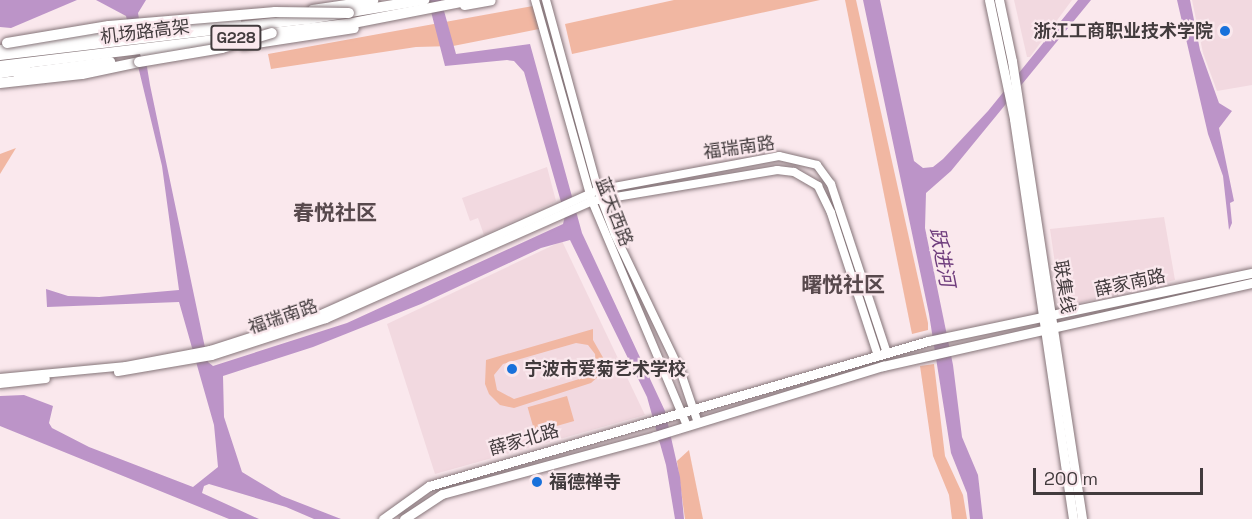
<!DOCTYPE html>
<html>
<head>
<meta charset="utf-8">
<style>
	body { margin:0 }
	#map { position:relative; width:1252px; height:519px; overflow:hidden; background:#fae8ed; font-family:"Space Grotesk","Noto Sans SC",sans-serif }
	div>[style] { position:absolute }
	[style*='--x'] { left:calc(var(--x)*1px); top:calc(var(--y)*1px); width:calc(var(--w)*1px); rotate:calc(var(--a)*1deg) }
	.built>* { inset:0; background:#f2d9e0 }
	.green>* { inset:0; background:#f1b7a2; transform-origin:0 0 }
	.water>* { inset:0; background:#bc94c8 }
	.roads { filter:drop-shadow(0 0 2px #857579) drop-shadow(0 0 2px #857579) }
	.minor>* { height:8px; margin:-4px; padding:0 4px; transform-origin:4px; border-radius:4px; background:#fff }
	.major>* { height:9px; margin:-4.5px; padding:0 4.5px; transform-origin:4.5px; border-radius:4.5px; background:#fff }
	.highway>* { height:10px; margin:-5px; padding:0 5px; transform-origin:5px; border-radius:5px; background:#fff }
	.bridges { filter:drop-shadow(0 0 2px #857579) drop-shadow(0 0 2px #857579) }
	.highway-bridge>* { height:10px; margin:-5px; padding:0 5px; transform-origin:5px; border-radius:5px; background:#fff }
	.dots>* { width:16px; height:16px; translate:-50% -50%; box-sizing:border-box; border:3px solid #fae8ed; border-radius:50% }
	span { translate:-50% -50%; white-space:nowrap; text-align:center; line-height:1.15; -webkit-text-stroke:4.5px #fae8ed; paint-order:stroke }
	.shield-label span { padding:2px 4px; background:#fae8ed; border:2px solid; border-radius:4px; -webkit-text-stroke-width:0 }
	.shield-label { font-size:16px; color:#423b3d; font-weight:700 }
	.poi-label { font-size:18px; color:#423b3d; font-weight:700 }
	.right { translate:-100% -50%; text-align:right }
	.left { translate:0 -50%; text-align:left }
	.street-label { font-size:18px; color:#423b3d }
	.water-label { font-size:20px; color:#6f3d7d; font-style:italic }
	.quarter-label { font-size:21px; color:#58494d; font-weight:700 }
	.scale { position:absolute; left:1033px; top:468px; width:170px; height:27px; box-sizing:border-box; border:3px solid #423b3d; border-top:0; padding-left:8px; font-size:18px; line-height:21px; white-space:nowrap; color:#423b3d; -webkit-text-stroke:4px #fae8ed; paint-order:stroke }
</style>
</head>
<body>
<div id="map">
	<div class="built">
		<i style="clip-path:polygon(1014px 0,1072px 0,1030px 57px,1027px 57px)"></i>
		<i style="clip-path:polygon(1192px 0,1252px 0,1252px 85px,1217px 91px,1203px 53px)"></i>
		<i style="clip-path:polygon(547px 167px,556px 201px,484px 235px,478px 218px,470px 221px,462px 198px)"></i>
		<i style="clip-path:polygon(1164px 217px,1175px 280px,1066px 306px,1060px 298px,1050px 229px)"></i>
		<i style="clip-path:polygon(562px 241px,645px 415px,435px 474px,387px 324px)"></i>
	</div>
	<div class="green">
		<i style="clip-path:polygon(674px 0,820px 0,572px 54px,565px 24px)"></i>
		<i style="clip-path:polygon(845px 0,856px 0,928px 323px,928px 330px,912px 334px)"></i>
		<i style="clip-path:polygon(533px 6px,539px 29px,453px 46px,416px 47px,271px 69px,268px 54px)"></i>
		<i style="clip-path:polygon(16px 148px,0 174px,0 154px)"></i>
		<i style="clip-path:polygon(evenodd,593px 329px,593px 340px,605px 361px,600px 375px,591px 383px,514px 408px,500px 405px,489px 394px,485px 384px,486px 360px,593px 329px,576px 343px,588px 345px,595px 354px,596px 366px,589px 376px,514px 399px,497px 390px,494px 375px,503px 364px,576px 343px)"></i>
		<i style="clip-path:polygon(934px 364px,945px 456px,963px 495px,967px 519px,952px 519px,949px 495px,933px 456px,920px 366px)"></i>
		<i style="left:567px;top:396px;width:26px;height:41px;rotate:74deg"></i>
		<i style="clip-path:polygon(689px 450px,703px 519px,685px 519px,677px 461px)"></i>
	</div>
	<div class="water">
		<i style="clip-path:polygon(0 0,77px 0,11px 28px,0 27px)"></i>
		<i style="clip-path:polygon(96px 0,146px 0,138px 13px,150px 85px,208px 362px,213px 366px,347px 323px,563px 224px,565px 216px,524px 72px,514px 61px,507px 60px,445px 66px,428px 0,441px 0,456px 54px,530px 44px,582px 233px,665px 411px,680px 477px,684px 519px,675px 519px,666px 465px,647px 397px,570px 240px,541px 248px,421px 304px,313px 347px,223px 376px,224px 417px,242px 472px,282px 496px,341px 519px,314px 519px,286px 507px,209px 484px,204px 486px,202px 493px,259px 519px,229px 519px,0 426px,0 396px,24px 395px,53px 406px,49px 423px,52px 428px,89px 447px,193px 487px,218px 467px,214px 425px,179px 302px,47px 307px,46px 289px,68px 296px,99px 297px,179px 290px,162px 166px,126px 16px)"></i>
		<i style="clip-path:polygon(863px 0,880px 0,914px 161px,923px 168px,933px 167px,943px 159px,988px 111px,1078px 0,1091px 0,951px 171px,926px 193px,925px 228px,953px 365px,962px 437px,978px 475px,983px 519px,970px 519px,967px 493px,951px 453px,929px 314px)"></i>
		<i style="clip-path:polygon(1177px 0,1190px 0,1200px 50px,1219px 103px,1232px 111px,1219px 128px,1234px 201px,1230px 203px,1232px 223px,1229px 230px,1223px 176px,1208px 134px)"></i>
	</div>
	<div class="roads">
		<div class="minor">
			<i style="--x:535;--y:0;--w:209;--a:74.2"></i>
			<i style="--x:592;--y:201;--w:244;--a:67.1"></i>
			<i style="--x:546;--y:0;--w:197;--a:74.7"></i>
			<i style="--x:598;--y:190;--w:48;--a:69.3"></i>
			<i style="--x:615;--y:235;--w:153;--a:64.4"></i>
			<i style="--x:681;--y:373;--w:53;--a:71.2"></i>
			<i style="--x:118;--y:372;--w:95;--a:-9.7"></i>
			<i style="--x:212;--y:356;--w:120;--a:-18"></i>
			<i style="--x:326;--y:319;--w:291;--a:-23.9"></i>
			<i style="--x:592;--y:201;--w:188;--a:-9.5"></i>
			<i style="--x:777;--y:170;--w:17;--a:7"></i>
			<i style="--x:794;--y:172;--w:28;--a:30"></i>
			<i style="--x:818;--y:186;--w:30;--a:64"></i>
			<i style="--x:831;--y:213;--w:151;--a:71.8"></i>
			<i style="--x:0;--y:378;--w:127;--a:-5.4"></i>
			<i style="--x:126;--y:366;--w:86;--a:-10.8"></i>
			<i style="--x:210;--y:350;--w:114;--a:-17.8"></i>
			<i style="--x:319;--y:315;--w:306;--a:-24.1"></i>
			<i style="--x:598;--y:190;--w:184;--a:-10.6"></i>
			<i style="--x:779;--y:156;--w:39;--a:13"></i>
			<i style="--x:817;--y:165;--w:24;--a:54"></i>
			<i style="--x:831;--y:184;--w:178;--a:71.7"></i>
			<i style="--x:0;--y:384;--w:46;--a:-6.2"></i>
		</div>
		<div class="major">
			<i style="--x:989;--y:0;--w:122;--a:78.1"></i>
			<i style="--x:1014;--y:119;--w:404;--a:81.6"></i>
			<i style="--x:999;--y:0;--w:62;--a:78"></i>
			<i style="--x:1012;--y:61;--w:463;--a:81.3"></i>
			<i style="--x:464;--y:5;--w:27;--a:-10"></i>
			<i style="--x:312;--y:9;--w:62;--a:-8.4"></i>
			<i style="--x:243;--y:45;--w:112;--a:-8.7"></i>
			<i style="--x:0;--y:49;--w:238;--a:-7"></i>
			<i style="--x:144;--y:53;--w:40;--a:-4.3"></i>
			<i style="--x:0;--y:73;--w:26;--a:-9"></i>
			<i style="--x:383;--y:519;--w:57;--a:-35.7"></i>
			<i style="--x:429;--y:486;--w:520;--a:-16.2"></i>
			<i style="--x:928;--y:341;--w:331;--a:-11.9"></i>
			<i style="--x:404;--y:519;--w:45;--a:-33.3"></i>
			<i style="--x:442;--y:494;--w:221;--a:-15.2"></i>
			<i style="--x:655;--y:436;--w:239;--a:-17.1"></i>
			<i style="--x:883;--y:366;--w:378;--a:-12.7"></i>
		</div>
		<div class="highway">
			<i style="--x:0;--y:55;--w:310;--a:-6.7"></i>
			<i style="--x:308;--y:19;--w:118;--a:-9.3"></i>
			<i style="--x:0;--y:66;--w:351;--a:-6.9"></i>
			<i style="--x:348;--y:24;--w:125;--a:-11"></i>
			<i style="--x:18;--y:74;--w:93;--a:-7.4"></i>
			<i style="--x:0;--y:83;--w:82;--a:-6.3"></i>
			<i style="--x:82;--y:74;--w:58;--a:-11.9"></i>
		</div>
	</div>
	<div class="bridges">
		<div class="highway-bridge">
			<i style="--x:7;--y:43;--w:103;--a:-9.5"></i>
			<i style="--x:109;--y:26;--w:167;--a:-4.8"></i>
			<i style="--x:275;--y:12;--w:74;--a:0.8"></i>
			<i style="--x:139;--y:62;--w:84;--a:-9.6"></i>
			<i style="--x:222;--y:48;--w:52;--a:-16.7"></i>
		</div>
	</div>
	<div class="dots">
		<i style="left:1225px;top:31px;background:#1871db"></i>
		<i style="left:512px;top:369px;background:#1871db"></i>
		<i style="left:537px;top:482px;background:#1871db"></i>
	</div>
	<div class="shield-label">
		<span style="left:236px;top:38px">G228</span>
	</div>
	<div class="poi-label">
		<span class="right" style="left:1213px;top:31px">浙江工商职业技术学院</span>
		<span class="left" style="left:524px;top:369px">宁波市爱菊艺术学校</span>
		<span class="left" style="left:549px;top:482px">福德禅寺</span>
	</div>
	<div class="street-label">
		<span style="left:145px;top:32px;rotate:-7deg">机场路高架</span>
		<span style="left:739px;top:148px;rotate:-8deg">福瑞南路</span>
		<span style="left:614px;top:212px;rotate:69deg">蓝天西路</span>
		<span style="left:1130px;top:283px;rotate:-12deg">薛家南路</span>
		<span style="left:1064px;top:287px;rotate:81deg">联集线</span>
		<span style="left:283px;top:317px;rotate:-19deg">福瑞南路</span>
		<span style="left:524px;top:440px;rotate:-16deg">薛家北路</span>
	</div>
	<div class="water-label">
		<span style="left:942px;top:257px;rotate:79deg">跃进河</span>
	</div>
	<div class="quarter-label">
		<span style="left:335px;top:213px">春悦社区</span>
		<span style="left:843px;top:285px">曙悦社区</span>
	</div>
	<div class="scale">200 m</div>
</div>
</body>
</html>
